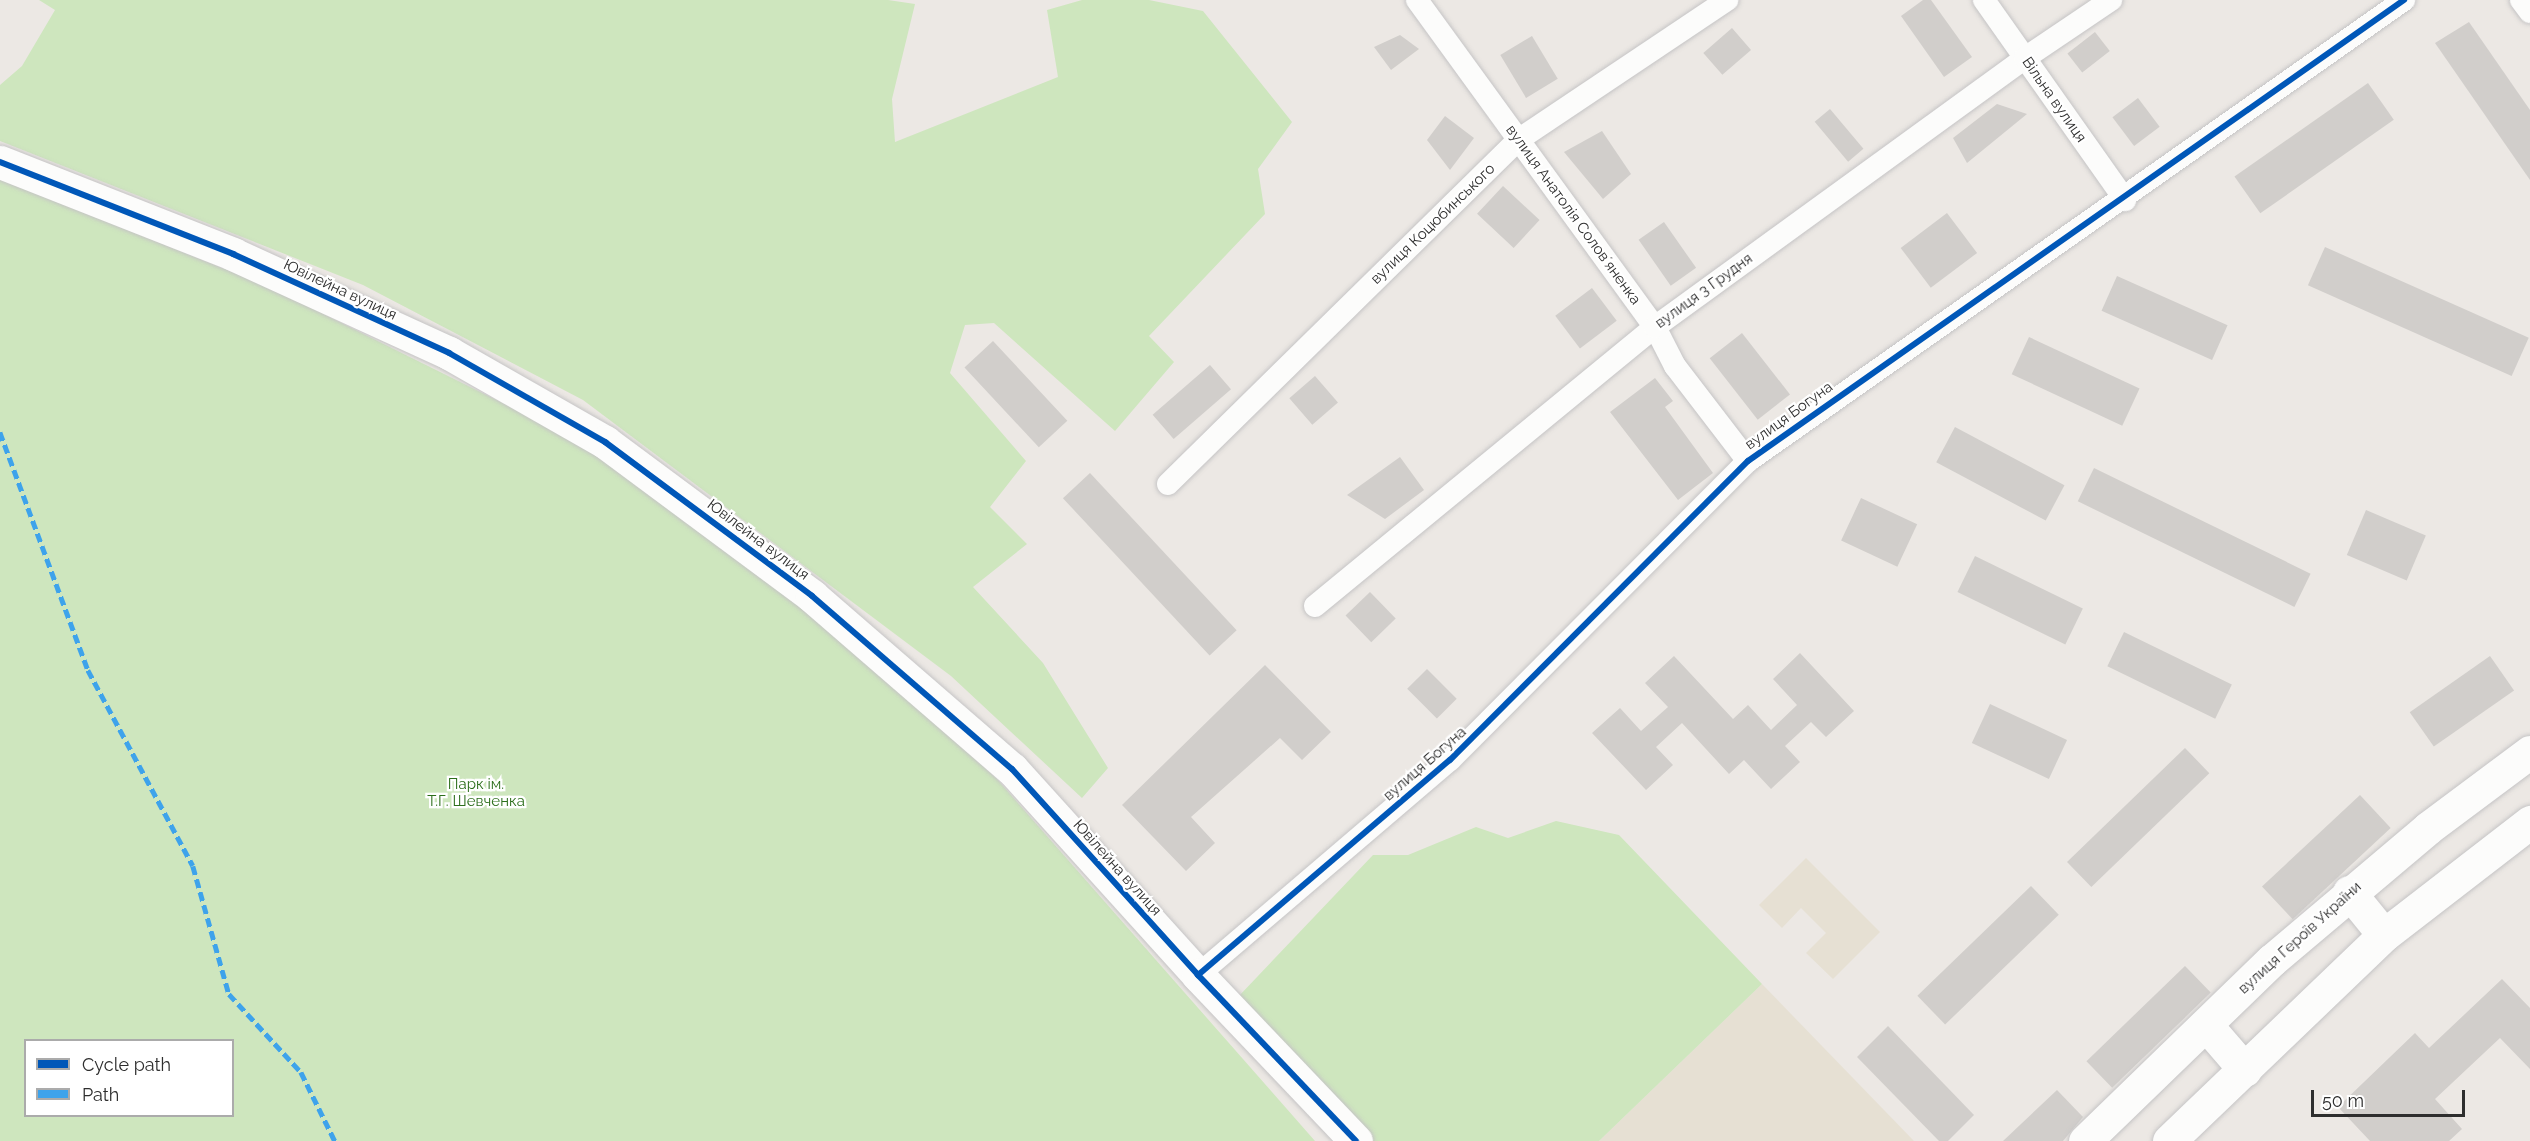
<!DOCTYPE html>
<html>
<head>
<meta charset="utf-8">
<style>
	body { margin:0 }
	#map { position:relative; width:2530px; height:1141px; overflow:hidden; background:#ece8e4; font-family:Raleway,sans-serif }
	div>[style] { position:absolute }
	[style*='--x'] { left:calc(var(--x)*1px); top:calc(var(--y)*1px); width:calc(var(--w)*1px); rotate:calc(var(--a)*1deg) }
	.education>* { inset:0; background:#e6e0d3 }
	.green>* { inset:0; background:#cee6be }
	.building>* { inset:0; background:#d1cecb; transform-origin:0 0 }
	.roads { filter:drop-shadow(0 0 2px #c5c4c5) drop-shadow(0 0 2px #c5c4c5) }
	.street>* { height:22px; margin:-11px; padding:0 11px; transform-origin:11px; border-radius:11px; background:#fcfcfb }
	.secondary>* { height:33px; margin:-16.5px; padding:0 16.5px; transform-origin:16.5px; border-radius:16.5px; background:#fcfcfb }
	.quiet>* { height:4.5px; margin-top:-2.25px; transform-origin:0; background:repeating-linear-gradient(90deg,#3ea3eb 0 9px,transparent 0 13.5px) }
	.cycleway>* { height:6px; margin:-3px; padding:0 3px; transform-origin:3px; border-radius:3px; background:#0057b8 }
	span { translate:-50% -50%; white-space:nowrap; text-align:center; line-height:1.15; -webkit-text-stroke:4.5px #fff; paint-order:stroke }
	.street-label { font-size:15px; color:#2e2e2e }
	.park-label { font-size:15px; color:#2c6e1b }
	.legend { position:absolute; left:24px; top:1039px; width:210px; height:78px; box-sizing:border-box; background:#fff; border:2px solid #ababab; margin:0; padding:8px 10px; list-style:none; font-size:18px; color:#2e2e2e }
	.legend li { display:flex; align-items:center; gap:12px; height:30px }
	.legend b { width:30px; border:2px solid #ababab }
	.scale { position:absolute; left:2311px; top:1090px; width:154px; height:27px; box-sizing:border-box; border:3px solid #2e2e2e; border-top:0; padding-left:8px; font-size:18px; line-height:21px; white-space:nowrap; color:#2e2e2e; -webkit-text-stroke:4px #fff; paint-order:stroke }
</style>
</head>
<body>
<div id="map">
	<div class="education">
		<i style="clip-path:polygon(1806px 858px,1880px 932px,1833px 979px,1806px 953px,1826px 933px,1801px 908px,1782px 928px,1759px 905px)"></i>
		<i style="clip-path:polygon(1762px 984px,1914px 1141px,1599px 1141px)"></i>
	</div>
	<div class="green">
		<i style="clip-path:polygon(39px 0,888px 0,915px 4px,892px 99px,895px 142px,1058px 77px,1047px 10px,1082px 0,1149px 0,1203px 11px,1292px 122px,1258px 169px,1265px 214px,1149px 336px,1174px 362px,1115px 431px,994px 323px,965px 325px,950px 373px,1026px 461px,990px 507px,1027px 544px,973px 587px,1043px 663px,1108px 768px,1082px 798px,951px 676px,583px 400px,363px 285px,0 141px,0 85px,22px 66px,55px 10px)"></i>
		<i style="clip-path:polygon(evenodd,0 179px,267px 286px,585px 444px,773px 580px,996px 778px,1315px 1141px,0 1141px,0 179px,26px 1040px,232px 1040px,232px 1116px,26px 1116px,26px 1040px)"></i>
		<i style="clip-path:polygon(1556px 821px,1619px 835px,1762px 984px,1599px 1141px,1372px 1141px,1238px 997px,1373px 855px,1408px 855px,1476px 827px,1508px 838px)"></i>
	</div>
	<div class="building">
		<i style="clip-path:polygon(1923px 0,1931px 0,1972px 57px,1944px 77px,1901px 16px)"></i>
		<i style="clip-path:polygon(2469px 22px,2530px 110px,2530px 180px,2435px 43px)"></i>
		<i style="left:1732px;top:28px;width:29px;height:38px;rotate:49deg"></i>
		<i style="left:2095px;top:32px;width:24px;height:35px;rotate:52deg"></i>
		<i style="clip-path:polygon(1400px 35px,1419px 49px,1391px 70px,1374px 47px)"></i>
		<i style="left:1532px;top:36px;width:50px;height:37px;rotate:59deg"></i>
		<i style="left:2368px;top:83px;width:45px;height:163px;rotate:55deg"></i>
		<i style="left:2138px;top:98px;width:36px;height:32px;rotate:53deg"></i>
		<i style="clip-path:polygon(1997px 104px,2027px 114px,1967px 163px,1953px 138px)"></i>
		<i style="left:1830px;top:109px;width:52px;height:20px;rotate:50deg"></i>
		<i style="clip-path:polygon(1445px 116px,1474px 138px,1450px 170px,1427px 140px)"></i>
		<i style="clip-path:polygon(1602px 131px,1631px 174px,1603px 199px,1564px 152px)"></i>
		<i style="left:1503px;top:186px;width:50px;height:38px;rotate:43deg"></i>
		<i style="left:1947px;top:213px;width:50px;height:58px;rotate:53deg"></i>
		<i style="left:1664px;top:222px;width:56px;height:31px;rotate:55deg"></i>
		<i style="left:2325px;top:247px;width:223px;height:42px;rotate:24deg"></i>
		<i style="left:2117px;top:276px;width:121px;height:38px;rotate:24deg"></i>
		<i style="left:1592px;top:288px;width:41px;height:46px;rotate:53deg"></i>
		<i style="left:1742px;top:333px;width:78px;height:41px;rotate:52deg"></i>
		<i style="left:2029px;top:337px;width:122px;height:41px;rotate:25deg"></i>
		<i style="left:993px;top:341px;width:109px;height:39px;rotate:47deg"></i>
		<i style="left:1210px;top:365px;width:32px;height:76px;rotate:49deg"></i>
		<i style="left:1315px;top:376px;width:35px;height:34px;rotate:49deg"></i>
		<i style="clip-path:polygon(1655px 378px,1673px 401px,1665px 407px,1713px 473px,1678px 500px,1610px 412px)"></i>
		<i style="left:1955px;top:427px;width:124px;height:40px;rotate:28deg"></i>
		<i style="clip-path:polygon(1400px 457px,1424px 490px,1385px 519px,1347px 495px)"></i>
		<i style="left:2094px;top:468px;width:241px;height:37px;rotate:26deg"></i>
		<i style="left:1090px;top:473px;width:215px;height:37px;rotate:47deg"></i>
		<i style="left:1861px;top:498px;width:62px;height:47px;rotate:25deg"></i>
		<i style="left:2366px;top:510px;width:65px;height:49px;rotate:23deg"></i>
		<i style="left:1975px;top:556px;width:120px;height:40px;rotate:26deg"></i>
		<i style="left:1370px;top:592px;width:37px;height:34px;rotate:46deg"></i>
		<i style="left:2124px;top:632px;width:120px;height:38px;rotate:26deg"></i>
		<i style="clip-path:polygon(1800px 653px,1854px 711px,1826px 737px,1811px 722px,1785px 746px,1800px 762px,1771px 789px,1744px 760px,1729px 774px,1682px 723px,1656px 747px,1673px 765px,1646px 790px,1592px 733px,1620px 708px,1641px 731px,1668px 707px,1645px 683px,1674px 656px,1733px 719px,1748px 705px,1771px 730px,1797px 705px,1773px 679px)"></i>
		<i style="left:2490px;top:656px;width:42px;height:98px;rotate:55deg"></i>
		<i style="clip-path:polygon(1265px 665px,1331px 732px,1302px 760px,1280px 738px,1191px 817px,1215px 843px,1186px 871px,1122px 805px)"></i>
		<i style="left:1427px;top:669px;width:42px;height:28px;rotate:45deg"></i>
		<i style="left:1990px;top:704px;width:85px;height:43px;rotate:25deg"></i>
		<i style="left:2185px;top:748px;width:35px;height:164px;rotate:46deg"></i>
		<i style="left:2360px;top:795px;width:45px;height:134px;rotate:47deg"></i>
		<i style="left:2031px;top:886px;width:40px;height:158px;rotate:46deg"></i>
		<i style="left:2185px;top:966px;width:37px;height:137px;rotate:46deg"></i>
		<i style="clip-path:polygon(2502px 979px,2530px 1008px,2530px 1069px,2500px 1038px,2435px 1099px,2462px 1129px,2449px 1141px,2370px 1141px,2338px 1107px,2415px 1033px,2429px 1048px)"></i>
		<i style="clip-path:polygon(1888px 1026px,1974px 1115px,1948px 1141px,1939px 1141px,1857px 1057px)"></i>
		<i style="clip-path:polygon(2057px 1090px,2083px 1117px,2063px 1141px,2003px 1141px)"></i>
	</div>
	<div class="roads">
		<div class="street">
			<i style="--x:1417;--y:0;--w:404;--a:54"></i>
			<i style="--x:1655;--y:327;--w:44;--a:62.9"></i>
			<i style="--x:1675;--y:366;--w:120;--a:52.5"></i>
			<i style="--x:1984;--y:0;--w:245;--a:54.8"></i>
			<i style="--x:2521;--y:0;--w:15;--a:53"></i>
			<i style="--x:1168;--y:484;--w:491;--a:-44.5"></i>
			<i style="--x:1518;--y:140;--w:252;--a:-33.8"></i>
			<i style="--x:1315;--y:606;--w:440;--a:-39.4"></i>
			<i style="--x:1655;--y:327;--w:457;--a:-36"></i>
			<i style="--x:2025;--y:58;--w:104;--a:-34"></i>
			<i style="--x:1198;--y:975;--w:331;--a:-40.5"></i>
			<i style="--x:1450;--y:760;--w:422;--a:-45.1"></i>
			<i style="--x:1748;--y:461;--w:802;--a:-35.1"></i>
		</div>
		<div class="secondary">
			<i style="--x:0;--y:162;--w:251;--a:21.5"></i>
			<i style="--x:233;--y:254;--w:238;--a:24.6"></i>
			<i style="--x:449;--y:353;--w:180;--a:29.7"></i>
			<i style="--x:605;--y:442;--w:258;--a:36.6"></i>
			<i style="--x:812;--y:596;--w:264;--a:40.9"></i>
			<i style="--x:1012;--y:769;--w:278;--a:47.9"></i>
			<i style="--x:1198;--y:975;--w:229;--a:46.4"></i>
			<i style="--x:2349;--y:892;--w:55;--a:50.9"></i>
			<i style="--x:2207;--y:1026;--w:58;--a:49.2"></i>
			<i style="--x:2085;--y:1141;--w:260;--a:-44.1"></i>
			<i style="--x:2272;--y:960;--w:204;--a:-40.2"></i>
			<i style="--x:2428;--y:828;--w:127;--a:-36.7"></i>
			<i style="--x:2169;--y:1141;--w:298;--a:-43.8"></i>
			<i style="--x:2384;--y:935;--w:185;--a:-37.7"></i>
		</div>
	</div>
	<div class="quiet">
		<i style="--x:0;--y:432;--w:254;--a:69.7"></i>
		<i style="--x:88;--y:670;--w:222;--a:61.8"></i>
		<i style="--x:193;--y:866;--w:133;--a:74.3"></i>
		<i style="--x:229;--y:994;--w:106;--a:47.3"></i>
		<i style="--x:301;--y:1072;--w:77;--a:63.8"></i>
	</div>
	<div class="cycleway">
		<i style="--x:0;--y:162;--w:251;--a:21.5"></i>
		<i style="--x:233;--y:254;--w:238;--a:24.6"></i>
		<i style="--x:449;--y:353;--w:180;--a:29.7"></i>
		<i style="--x:605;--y:442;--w:258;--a:36.6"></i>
		<i style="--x:812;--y:596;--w:264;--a:40.9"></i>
		<i style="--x:1012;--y:769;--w:278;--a:47.9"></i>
		<i style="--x:1198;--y:975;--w:229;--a:46.4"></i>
		<i style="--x:1198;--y:975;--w:331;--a:-40.5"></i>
		<i style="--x:1450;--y:760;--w:422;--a:-45.1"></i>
		<i style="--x:1748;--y:461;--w:802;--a:-35.1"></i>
	</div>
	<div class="street-label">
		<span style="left:2054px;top:100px;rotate:55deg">Вільна вулиця</span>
		<span style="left:1573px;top:215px;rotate:54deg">вулиця Анатолія Соловʼяненка</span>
		<span style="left:1433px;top:224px;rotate:-44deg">вулиця Коцюбинського</span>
		<span style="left:340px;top:290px;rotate:25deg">Ювілейна вулиця</span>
		<span style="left:1704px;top:291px;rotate:-36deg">вулиця 3 Грудня</span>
		<span style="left:1789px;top:416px;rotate:-36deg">вулиця Богуна</span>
		<span style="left:758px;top:540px;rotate:37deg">Ювілейна вулиця</span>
		<span style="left:1425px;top:764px;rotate:-41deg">вулиця Богуна</span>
		<span style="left:1117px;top:868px;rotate:48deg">Ювілейна вулиця</span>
		<span style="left:2300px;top:938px;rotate:-42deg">вулиця Героїв України</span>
	</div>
	<div class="park-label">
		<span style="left:476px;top:793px">Парк ім.<br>Т.Г. Шевченка</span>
	</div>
	<ul class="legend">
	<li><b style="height:8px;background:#0057b8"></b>Cycle path</li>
	<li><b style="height:8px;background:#3ea3eb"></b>Path</li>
	</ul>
	<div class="scale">50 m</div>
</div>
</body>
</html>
